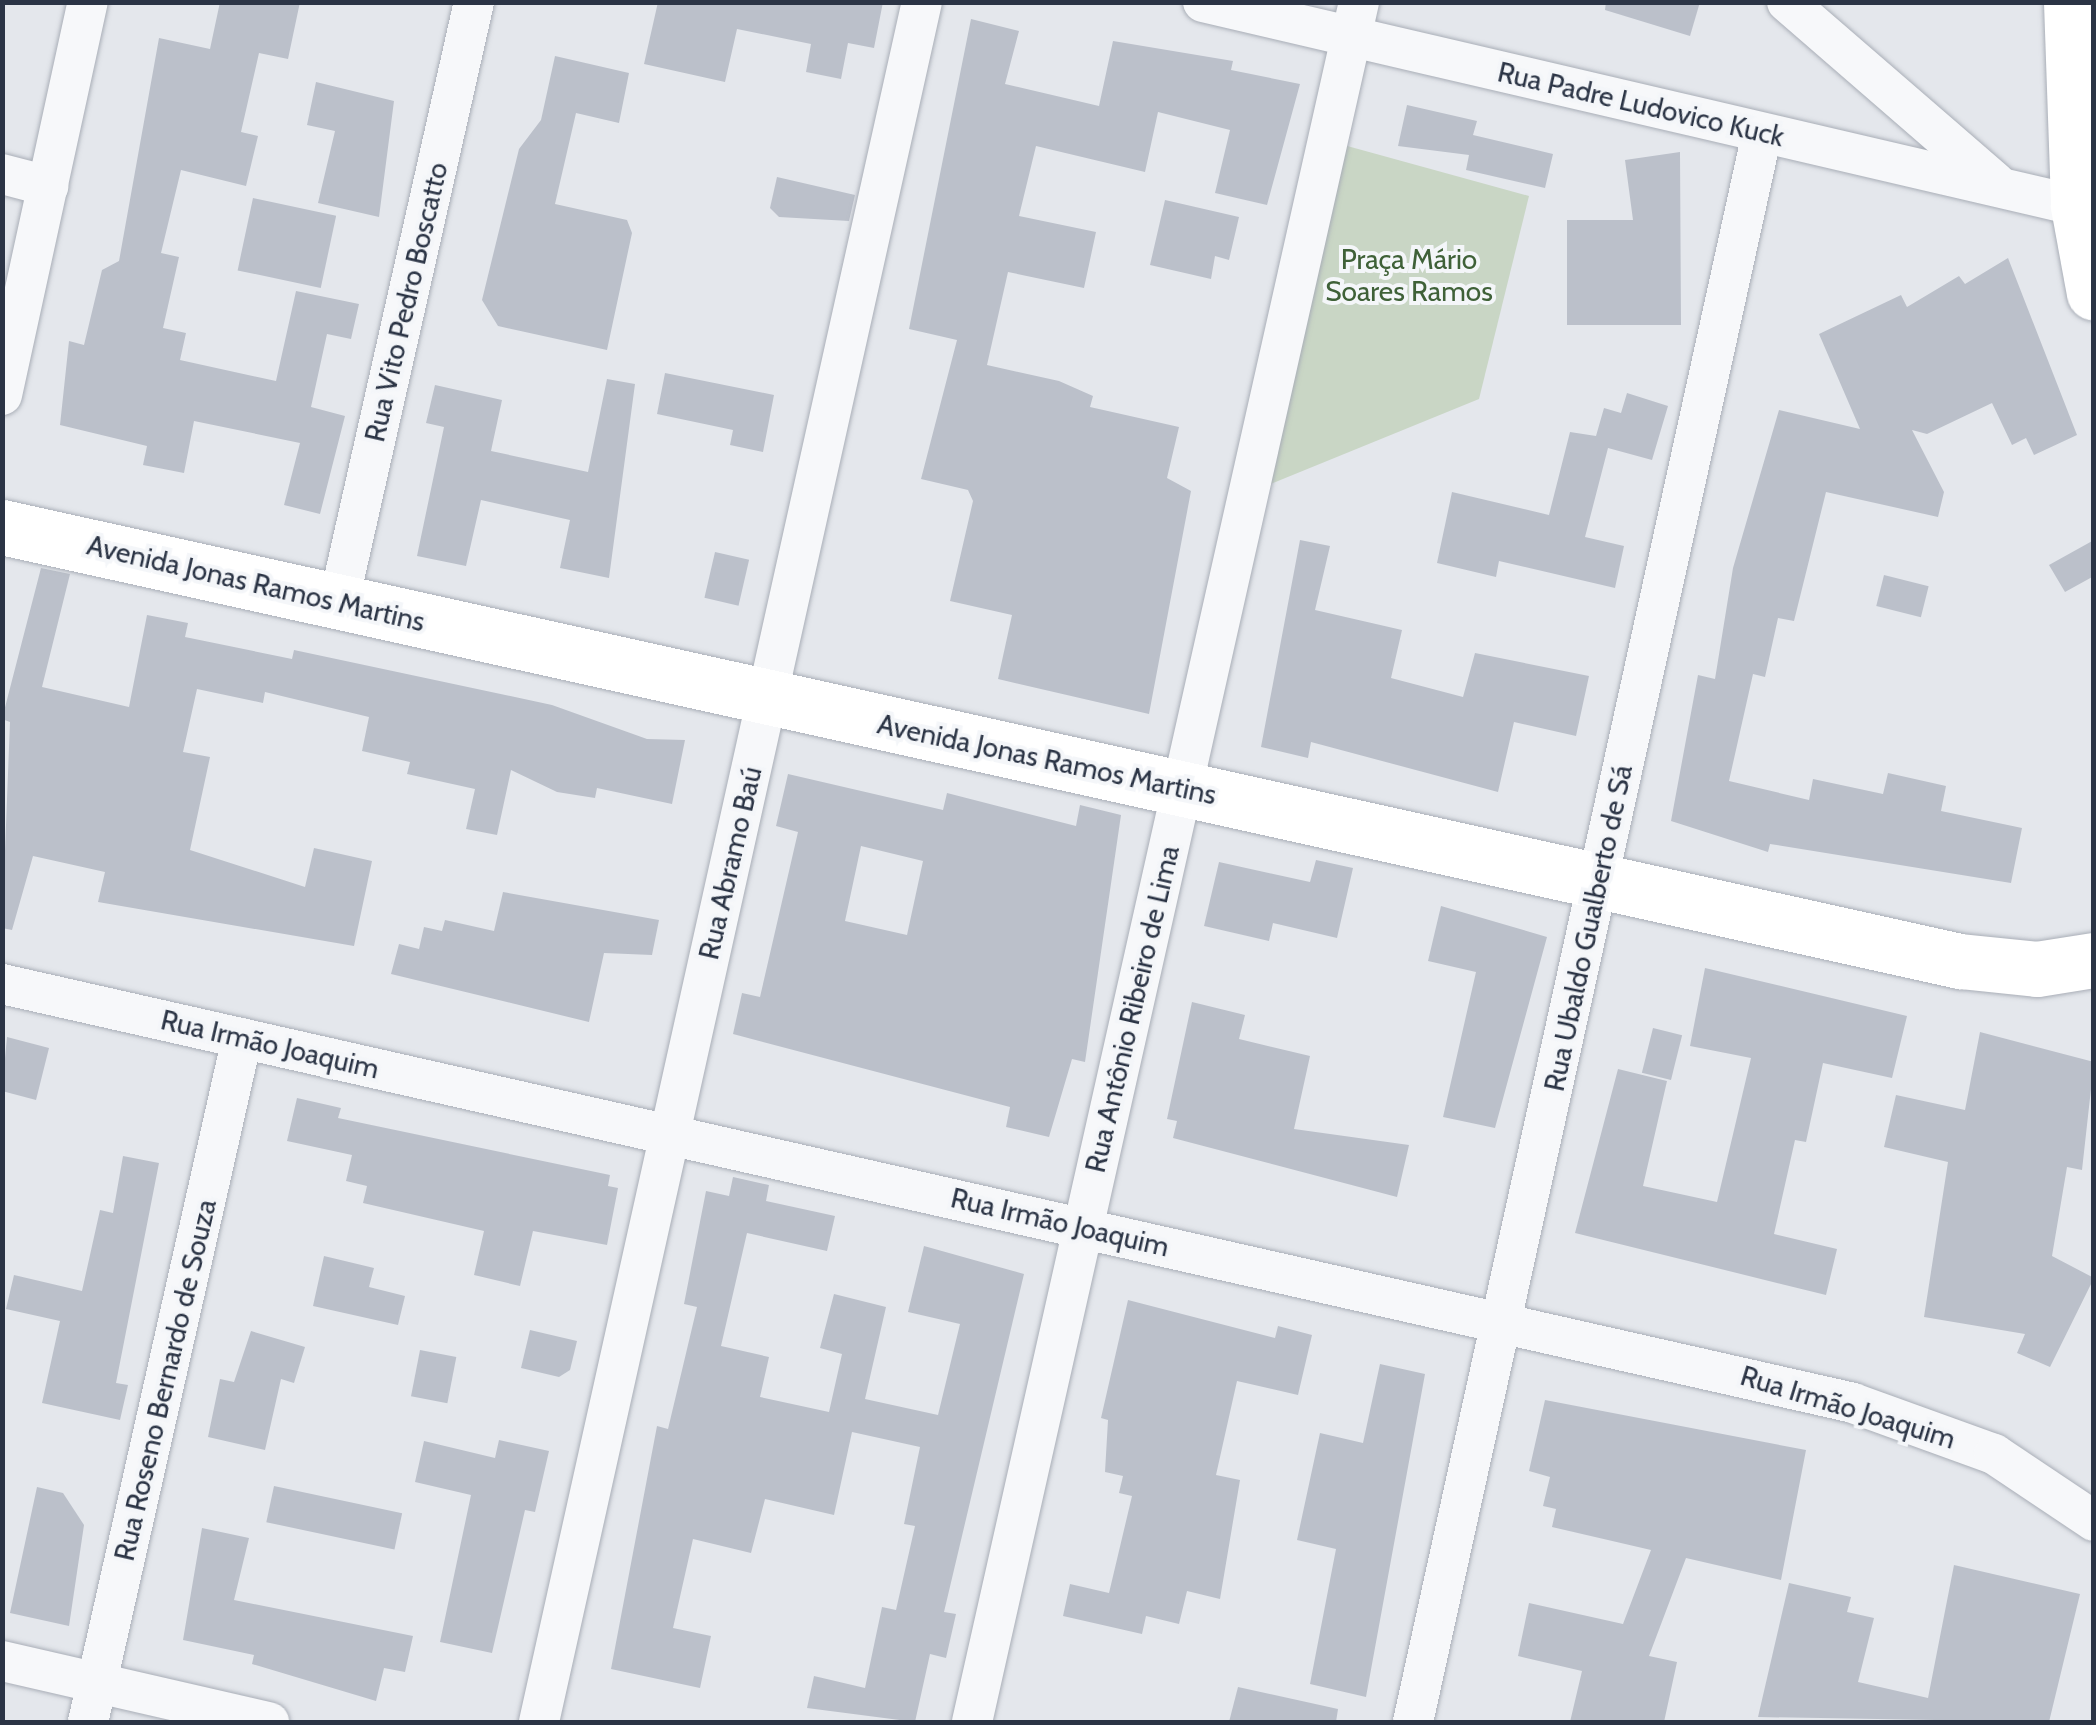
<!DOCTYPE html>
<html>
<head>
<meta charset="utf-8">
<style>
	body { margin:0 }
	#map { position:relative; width:2096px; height:1725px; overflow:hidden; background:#e4e7ec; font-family:Cabin,sans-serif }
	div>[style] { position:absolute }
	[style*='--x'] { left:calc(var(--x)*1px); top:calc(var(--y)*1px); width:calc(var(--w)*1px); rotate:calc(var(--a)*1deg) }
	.green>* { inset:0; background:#c9d6c5 }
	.building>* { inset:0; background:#bbc0ca; transform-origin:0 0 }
	.roads { filter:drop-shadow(0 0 2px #a9aeb7) drop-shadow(0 0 2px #a9aeb7) }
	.minor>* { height:40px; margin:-20px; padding:0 20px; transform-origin:20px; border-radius:20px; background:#f7f8fa }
	.secondary>* { height:55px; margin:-27.5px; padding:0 27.5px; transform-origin:27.5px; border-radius:27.5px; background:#fff }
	span { translate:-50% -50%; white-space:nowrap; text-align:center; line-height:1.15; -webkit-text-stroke:8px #f4f6f9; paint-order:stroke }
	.street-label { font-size:28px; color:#2b3445 }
	.park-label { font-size:28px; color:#3f6138 }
	.frame { position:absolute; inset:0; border:5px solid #2b3445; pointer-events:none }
</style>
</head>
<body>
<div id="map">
	<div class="green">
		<i style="clip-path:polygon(1340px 144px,1529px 196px,1479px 399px,1263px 487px)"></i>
	</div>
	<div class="building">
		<i style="clip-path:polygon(220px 2px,300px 2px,288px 59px,259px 53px,241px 132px,258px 136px,246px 186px,181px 170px,161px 253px,179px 257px,163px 328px,186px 333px,180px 360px,276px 381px,296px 291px,359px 304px,351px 339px,327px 334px,311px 407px,345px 416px,320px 514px,284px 505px,300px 443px,194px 421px,184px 473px,143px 465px,147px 446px,60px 425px,69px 341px,84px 345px,102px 270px,119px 261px,159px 38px,210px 49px)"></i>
		<i style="clip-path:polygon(658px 2px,883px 2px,874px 48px,848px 43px,841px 79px,806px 72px,811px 44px,737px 29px,725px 82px,644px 64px)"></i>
		<i style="clip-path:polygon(1606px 2px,1700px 2px,1690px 36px,1605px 10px)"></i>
		<i style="clip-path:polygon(971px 19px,1019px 31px,1005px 84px,1099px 106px,1113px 41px,1233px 61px,1231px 70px,1300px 84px,1267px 205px,1215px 193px,1230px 130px,1158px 112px,1145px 172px,1036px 146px,1019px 216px,1096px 232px,1084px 288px,1008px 272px,987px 365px,1059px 381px,1093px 396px,1090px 407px,1179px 427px,1167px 478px,1191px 491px,1149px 714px,998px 679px,1012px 615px,950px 601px,973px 501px,968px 490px,921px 479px,957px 340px,909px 329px)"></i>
		<i style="clip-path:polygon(555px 56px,629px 73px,619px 123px,576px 113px,555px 204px,627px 220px,632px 233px,607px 350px,498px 326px,482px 300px,519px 149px,541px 120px)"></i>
		<i style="clip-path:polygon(316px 82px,394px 101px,379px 217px,318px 203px,335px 131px,307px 125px)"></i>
		<i style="clip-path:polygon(1407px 105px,1477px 121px,1473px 135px,1553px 154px,1545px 188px,1466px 170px,1469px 155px,1398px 146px)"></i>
		<i style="clip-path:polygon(1680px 152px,1681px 325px,1567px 325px,1567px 220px,1633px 220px,1625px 160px)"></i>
		<i style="clip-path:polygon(777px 177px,855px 195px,849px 221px,779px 217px,770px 208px)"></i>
		<i style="left:253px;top:198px;width:85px;height:74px;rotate:12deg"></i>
		<i style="clip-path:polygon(1165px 200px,1239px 217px,1229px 260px,1215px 256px,1211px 279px,1150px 265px)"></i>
		<i style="clip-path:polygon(2008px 258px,2077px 435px,2034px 455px,2026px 438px,2012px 445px,1992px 403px,1927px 434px,1912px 430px,1944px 492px,1938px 517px,1826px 492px,1794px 621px,1778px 618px,1765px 677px,1753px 674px,1729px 781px,1809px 800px,1813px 779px,1883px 794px,1888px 773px,1946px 786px,1941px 811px,2022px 828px,2011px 883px,1770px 844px,1768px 852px,1671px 821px,1698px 675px,1715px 679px,1733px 568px,1779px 410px,1860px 429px,1819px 334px,1901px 295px,1907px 307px,1959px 276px,1965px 284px)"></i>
		<i style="clip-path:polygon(665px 373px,774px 395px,763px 452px,730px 445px,733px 430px,657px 414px)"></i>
		<i style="clip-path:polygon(607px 379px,635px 384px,609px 578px,560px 568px,570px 520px,481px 500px,466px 566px,417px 556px,444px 427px,426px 423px,435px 385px,502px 400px,491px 451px,588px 472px)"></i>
		<i style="clip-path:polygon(1627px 393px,1668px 406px,1652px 460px,1608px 448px,1585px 537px,1624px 546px,1615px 588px,1499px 561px,1496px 577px,1437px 563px,1452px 492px,1549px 515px,1570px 432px,1596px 436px,1604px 408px,1621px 413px)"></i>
		<i style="clip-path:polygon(1300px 540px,1330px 546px,1315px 610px,1402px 630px,1391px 678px,1463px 697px,1475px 653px,1589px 676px,1576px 736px,1514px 722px,1498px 792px,1311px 742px,1308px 758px,1261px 747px)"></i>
		<i style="clip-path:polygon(2094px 540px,2094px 576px,2065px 592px,2049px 565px)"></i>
		<i style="left:715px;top:552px;width:35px;height:47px;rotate:13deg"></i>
		<i style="clip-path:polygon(41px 568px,70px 574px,42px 687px,129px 707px,147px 615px,188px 623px,185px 637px,292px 659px,294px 650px,552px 705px,647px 739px,685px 740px,672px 804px,597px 788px,595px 798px,557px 792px,511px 770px,497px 835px,466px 829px,475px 789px,407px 774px,410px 762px,362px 751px,369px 717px,265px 692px,263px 703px,197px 689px,183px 752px,210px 757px,190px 850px,305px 887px,314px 848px,372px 861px,354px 946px,98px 902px,105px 872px,33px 856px,12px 930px,2px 928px,10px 722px,2px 719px)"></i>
		<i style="left:1884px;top:575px;width:46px;height:32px;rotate:14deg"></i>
		<i style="clip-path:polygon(evenodd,788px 774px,943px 810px,947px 793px,1076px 826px,1080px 805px,1121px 815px,1085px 1062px,1072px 1059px,1049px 1137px,1006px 1127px,1010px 1107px,733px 1034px,742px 993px,760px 997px,798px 832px,776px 826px,788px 774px,861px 846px,923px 861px,907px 935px,845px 921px,861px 846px)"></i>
		<i style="clip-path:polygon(1316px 860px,1353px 868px,1337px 938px,1273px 923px,1269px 941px,1204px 926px,1219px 862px,1310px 882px)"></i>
		<i style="clip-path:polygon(503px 892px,659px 920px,652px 955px,604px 953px,589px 1022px,391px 974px,399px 944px,419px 949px,424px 927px,442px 931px,445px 920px,494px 931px)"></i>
		<i style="clip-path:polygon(1441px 906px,1547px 937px,1495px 1128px,1443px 1117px,1476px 972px,1428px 961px)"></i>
		<i style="clip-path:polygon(1705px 968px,1907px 1016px,1892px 1078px,1823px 1063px,1806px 1142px,1795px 1140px,1774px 1234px,1837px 1249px,1826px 1295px,1575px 1233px,1618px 1069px,1667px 1081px,1643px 1186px,1717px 1202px,1751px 1058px,1690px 1046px)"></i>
		<i style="clip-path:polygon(1192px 1002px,1245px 1015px,1239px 1039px,1310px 1056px,1294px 1129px,1409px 1145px,1397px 1197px,1173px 1138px,1177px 1121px,1167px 1119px)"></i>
		<i style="left:1653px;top:1028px;width:30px;height:46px;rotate:14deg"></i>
		<i style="clip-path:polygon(1980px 1032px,2094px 1062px,2082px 1170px,2067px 1167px,2052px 1256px,2094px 1278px,2050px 1367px,2017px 1353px,2025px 1334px,1924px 1317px,1948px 1162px,1884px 1147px,1896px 1095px,1965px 1110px)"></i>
		<i style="clip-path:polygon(7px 1037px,49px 1048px,36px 1100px,2px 1091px)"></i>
		<i style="clip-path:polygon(297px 1098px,341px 1108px,338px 1118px,610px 1175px,608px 1186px,618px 1188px,607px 1245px,533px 1231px,520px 1286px,474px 1275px,484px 1231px,363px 1203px,367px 1186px,346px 1181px,352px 1155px,287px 1141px)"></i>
		<i style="clip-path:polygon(123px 1156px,159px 1163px,116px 1383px,128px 1385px,120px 1420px,42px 1403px,60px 1321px,6px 1309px,14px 1275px,82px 1291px,100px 1210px,113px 1213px)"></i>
		<i style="clip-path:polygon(733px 1177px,769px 1185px,766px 1201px,835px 1216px,827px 1251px,747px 1233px,721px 1346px,769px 1357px,760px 1397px,829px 1412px,842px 1354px,820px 1348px,834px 1294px,886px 1307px,865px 1399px,938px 1415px,960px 1324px,908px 1312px,924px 1246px,1024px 1274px,944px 1612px,956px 1614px,946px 1658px,930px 1654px,915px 1722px,807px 1708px,814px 1676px,865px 1688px,882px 1607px,896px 1610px,915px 1526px,904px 1524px,920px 1447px,852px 1432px,834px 1515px,765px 1499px,751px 1553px,693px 1539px,673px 1628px,711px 1636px,700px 1688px,611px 1669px,657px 1426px,668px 1429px,697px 1307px,684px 1304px,706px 1191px,729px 1196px)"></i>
		<i style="clip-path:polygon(324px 1256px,374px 1268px,369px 1287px,405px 1296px,398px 1325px,313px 1306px)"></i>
		<i style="clip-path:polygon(1128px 1300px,1275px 1338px,1278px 1326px,1312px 1335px,1298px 1395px,1237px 1381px,1216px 1475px,1240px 1480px,1220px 1599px,1187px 1591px,1179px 1624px,1146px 1616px,1142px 1634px,1063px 1616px,1070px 1584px,1109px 1593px,1132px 1496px,1119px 1493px,1123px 1476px,1105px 1472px,1108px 1420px,1101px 1418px)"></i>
		<i style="clip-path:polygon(530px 1330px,577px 1341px,570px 1370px,559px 1377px,521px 1368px)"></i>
		<i style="clip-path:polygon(251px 1331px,305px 1347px,294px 1383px,281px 1379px,265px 1450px,208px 1437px,220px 1379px,234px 1382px)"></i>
		<i style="left:420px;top:1350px;width:37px;height:47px;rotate:11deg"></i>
		<i style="clip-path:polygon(1380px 1364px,1425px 1374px,1366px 1697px,1310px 1684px,1336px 1549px,1297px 1540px,1320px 1433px,1363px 1443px)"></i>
		<i style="clip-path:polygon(1545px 1400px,1806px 1450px,1781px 1580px,1686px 1558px,1649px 1656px,1677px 1662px,1664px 1722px,1570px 1722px,1582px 1671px,1518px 1656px,1529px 1603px,1623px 1624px,1651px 1550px,1552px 1527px,1556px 1509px,1543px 1506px,1550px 1477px,1529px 1471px)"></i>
		<i style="clip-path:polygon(499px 1440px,549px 1451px,535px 1512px,525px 1510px,492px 1653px,440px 1642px,471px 1495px,415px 1482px,424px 1441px,495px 1458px)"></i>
		<i style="left:274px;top:1486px;width:131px;height:37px;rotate:12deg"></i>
		<i style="clip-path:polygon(37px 1487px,63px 1493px,84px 1525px,69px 1626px,10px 1613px)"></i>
		<i style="clip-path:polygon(202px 1528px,249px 1538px,234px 1600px,413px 1636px,405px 1672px,384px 1668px,376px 1701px,252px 1664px,254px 1655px,183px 1640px)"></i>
		<i style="clip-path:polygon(1954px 1565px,2080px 1594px,2049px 1722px,1758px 1717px,1789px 1583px,1851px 1597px,1847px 1612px,1874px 1618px,1858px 1682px,1928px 1698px)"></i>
		<i style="clip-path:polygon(1238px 1687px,1338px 1709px,1336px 1722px,1229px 1722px)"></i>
	</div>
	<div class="roads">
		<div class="minor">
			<i style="--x:1203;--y:2;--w:898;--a:13.12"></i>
			<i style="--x:1787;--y:2;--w:276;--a:40.9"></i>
			<i style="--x:2;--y:174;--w:48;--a:14.6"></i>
			<i style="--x:2;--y:395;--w:402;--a:-77.7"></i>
			<i style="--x:339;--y:601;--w:614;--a:-77.3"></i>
			<i style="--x:2;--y:984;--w:1898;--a:12.75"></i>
			<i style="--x:1853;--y:1403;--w:150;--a:19.9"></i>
			<i style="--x:1994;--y:1454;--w:120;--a:33.8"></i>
			<i style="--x:2;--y:1661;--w:274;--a:12.9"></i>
			<i style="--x:88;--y:1722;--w:701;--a:-77.31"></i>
			<i style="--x:539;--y:1722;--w:1762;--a:-77.45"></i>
			<i style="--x:972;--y:1722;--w:1763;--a:-77.32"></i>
			<i style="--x:1413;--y:1722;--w:1627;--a:-77.61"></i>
		</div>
		<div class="secondary">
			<i style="--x:2071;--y:2;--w:204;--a:88"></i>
			<i style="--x:2078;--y:206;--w:88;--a:79.6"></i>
			<i style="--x:2;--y:527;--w:2006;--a:12.5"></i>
			<i style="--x:1960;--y:961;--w:77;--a:5.9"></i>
			<i style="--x:2037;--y:969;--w:58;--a:-9"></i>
		</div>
	</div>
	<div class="street-label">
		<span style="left:1641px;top:104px;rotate:13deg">Rua Padre Ludovico Kuck</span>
		<span style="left:406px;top:302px;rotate:-77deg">Rua Vito Pedro Boscatto</span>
		<span style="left:256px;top:583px;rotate:13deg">Avenida Jonas Ramos Martins</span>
		<span style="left:1047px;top:759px;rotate:12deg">Avenida Jonas Ramos Martins</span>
		<span style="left:730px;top:863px;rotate:-77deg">Rua Abramo Baú</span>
		<span style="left:1588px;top:928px;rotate:-78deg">Rua Ubaldo Gualberto de Sá</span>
		<span style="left:1132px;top:1009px;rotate:-77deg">Rua Antônio Ribeiro de Lima</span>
		<span style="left:270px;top:1044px;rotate:13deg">Rua Irmão Joaquim</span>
		<span style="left:1060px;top:1222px;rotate:13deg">Rua Irmão Joaquim</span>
		<span style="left:165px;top:1380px;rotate:-77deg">Rua Roseno Bernardo de Souza</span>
		<span style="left:1848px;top:1407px;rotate:17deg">Rua Irmão Joaquim</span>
	</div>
	<div class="park-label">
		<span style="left:1409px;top:275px">Praça Mário<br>Soares Ramos</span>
	</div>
	<div class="frame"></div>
</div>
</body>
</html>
